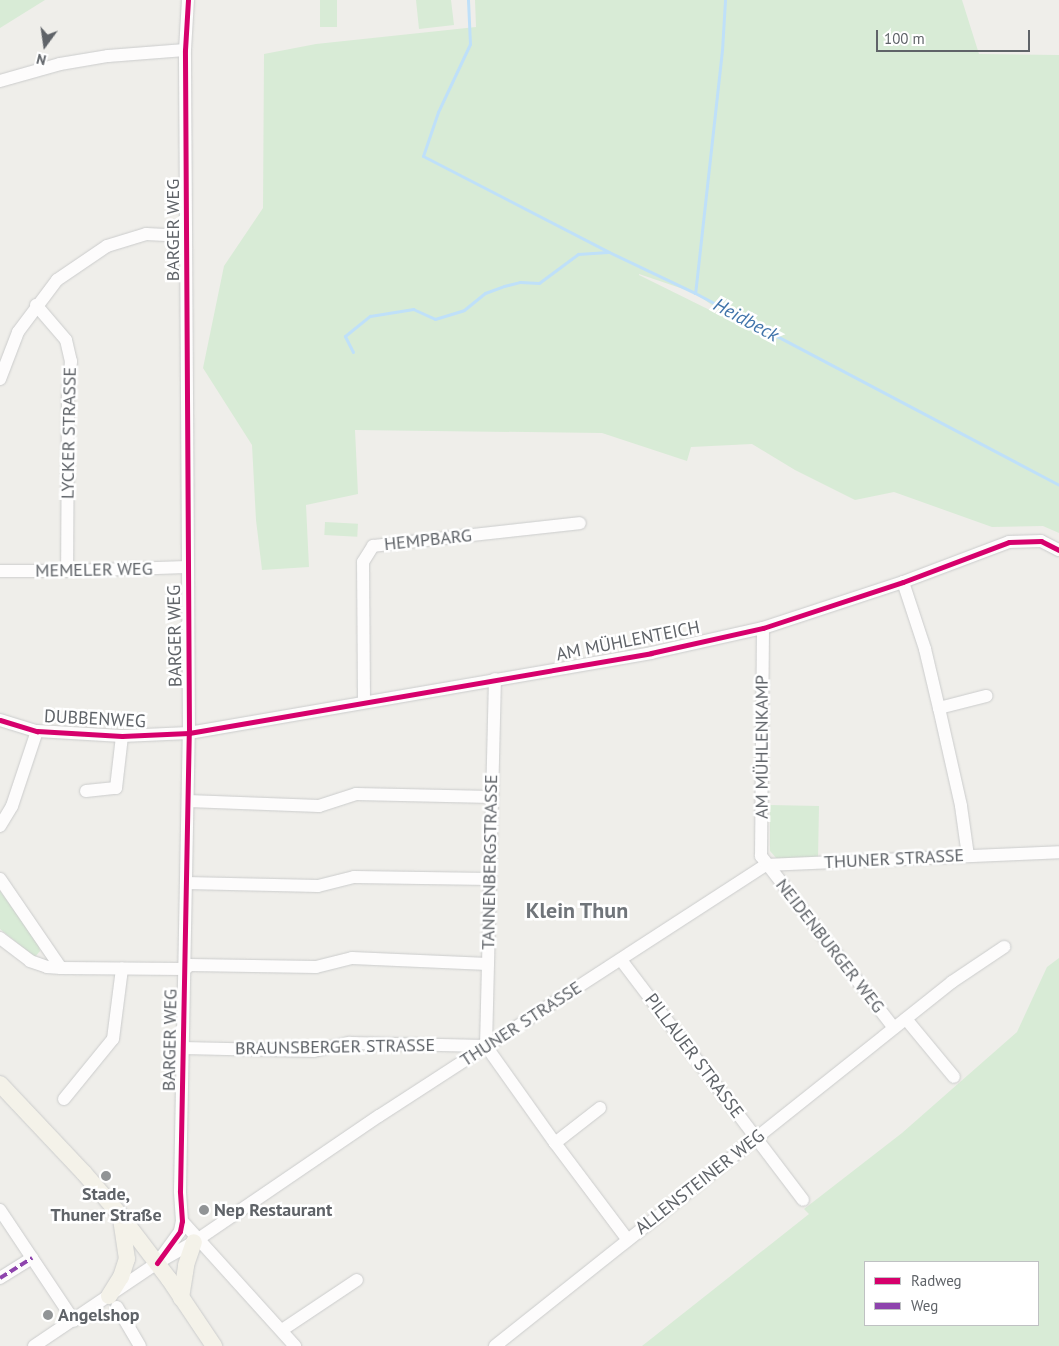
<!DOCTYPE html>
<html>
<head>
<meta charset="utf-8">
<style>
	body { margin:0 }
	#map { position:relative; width:1059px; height:1346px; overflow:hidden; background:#efeeea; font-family:"PT Sans",sans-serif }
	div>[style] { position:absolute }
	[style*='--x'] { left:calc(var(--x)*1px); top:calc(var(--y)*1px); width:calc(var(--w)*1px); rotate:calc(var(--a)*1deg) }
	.green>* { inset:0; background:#d8ebd6; transform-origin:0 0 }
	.stream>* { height:3px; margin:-1.5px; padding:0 1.5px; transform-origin:1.5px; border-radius:1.5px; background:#bfe0f9 }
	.roads { filter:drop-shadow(0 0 1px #cbcccc) drop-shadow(0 0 1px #cbcccc) }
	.minor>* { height:12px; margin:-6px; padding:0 6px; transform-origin:6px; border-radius:6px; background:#fdfcfc }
	.major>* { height:16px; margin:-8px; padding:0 8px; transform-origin:8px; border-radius:8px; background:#f4f2e9 }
	.quiet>* { height:4px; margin-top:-2px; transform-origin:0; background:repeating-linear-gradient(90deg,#8e44ad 0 8px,transparent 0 12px) }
	.cycleway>* { height:5px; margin:-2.5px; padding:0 2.5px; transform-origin:2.5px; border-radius:2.5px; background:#d6006c }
	.dots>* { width:14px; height:14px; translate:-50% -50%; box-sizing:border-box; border:2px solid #fff; border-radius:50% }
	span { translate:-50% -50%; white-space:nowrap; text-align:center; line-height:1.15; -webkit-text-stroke:5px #fff; paint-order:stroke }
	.street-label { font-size:18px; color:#5f6368 }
	.poi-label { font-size:18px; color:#5f6368; font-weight:700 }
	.left { translate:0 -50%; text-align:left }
	.water-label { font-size:19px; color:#4174aa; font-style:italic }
	.district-label { font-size:22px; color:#70757a; font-weight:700 }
	.legend { position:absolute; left:864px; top:1261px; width:175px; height:65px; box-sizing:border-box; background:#fff; border:1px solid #bfc1c3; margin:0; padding:6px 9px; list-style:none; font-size:15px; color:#5f6368 }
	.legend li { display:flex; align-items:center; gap:10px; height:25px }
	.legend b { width:25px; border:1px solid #bfc1c3 }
	.north { position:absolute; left:20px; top:20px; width:50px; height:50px; -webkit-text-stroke:4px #fff; paint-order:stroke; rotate:194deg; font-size:14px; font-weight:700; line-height:20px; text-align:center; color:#5f6368 }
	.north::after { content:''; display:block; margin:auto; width:18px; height:22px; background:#5f6368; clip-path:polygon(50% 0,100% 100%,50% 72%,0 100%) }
	.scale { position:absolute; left:876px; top:30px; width:154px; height:22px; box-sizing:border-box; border:2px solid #5f6368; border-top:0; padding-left:6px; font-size:15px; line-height:18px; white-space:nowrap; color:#5f6368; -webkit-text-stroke:4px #fff; paint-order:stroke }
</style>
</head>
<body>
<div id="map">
	<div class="green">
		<i style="clip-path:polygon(0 0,45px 0,0 28px)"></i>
		<i style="left:320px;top:0;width:17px;height:27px"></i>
		<i style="clip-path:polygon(416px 0,451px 0,454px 25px,419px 29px)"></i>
		<i style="clip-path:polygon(evenodd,475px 0,962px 0,979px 54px,1059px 55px,1059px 533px,1043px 526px,992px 527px,894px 492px,855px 500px,795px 470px,752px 444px,691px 447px,687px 461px,602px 433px,355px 430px,358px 494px,306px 505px,309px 567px,262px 570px,256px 520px,252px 445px,203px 368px,224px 266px,263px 208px,264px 54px,316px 44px,476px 27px,475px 0,639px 274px,695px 293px,740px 325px,639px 275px,639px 274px)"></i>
		<i style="left:325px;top:522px;width:33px;height:13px;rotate:3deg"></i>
		<i style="clip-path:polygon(770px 805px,819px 806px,818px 858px,778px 860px,770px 851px)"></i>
		<i style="clip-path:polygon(0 891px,38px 943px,40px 951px,35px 957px,0 929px)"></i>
		<i style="clip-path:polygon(evenodd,1059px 958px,1059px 1346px,642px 1346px,809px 1214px,804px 1209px,902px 1133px,1017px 1032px,1047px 967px,1059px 958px,865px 1262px,1038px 1262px,1038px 1325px,865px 1325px,865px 1262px)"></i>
	</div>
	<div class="stream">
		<i style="--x:468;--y:0;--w:44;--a:87.4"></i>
		<i style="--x:470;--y:44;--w:75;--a:115.2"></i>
		<i style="--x:438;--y:112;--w:46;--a:108.8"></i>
		<i style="--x:423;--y:156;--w:209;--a:27.3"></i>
		<i style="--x:609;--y:252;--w:95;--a:25.5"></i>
		<i style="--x:725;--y:0;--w:50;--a:93.4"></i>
		<i style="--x:722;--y:50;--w:244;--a:96.3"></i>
		<i style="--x:695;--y:293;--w:412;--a:27.8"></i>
		<i style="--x:353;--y:352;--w:18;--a:-117"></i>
		<i style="--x:345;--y:336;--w:32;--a:-39"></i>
		<i style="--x:370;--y:316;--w:44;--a:-9.2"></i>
		<i style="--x:413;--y:309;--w:24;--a:24"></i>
		<i style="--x:435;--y:319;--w:30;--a:-17"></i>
		<i style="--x:464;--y:310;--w:27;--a:-39"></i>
		<i style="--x:485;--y:293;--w:20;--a:-20"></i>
		<i style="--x:504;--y:286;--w:16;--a:-14"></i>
		<i style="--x:520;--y:282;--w:19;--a:3"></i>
		<i style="--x:539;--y:283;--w:49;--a:-36.6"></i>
		<i style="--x:578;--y:254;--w:30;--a:-4"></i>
	</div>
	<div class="roads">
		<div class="minor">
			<i style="--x:0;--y:81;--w:62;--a:-15.8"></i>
			<i style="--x:60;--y:64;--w:49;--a:-9.5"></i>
			<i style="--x:108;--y:56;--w:77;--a:-4.5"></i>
			<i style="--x:36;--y:305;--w:46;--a:49.4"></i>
			<i style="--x:66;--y:340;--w:22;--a:77"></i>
			<i style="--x:71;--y:361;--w:37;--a:95"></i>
			<i style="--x:68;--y:398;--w:173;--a:90.3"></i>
			<i style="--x:0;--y:379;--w:50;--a:-69"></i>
			<i style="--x:18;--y:332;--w:65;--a:-53.1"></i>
			<i style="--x:57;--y:280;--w:60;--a:-34.2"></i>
			<i style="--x:107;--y:246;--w:41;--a:-17.1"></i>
			<i style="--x:146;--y:234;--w:40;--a:2.9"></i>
			<i style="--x:0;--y:571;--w:67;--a:0"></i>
			<i style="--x:67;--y:571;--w:121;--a:-1.9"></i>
			<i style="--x:903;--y:582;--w:71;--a:71.8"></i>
			<i style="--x:925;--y:649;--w:61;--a:76.7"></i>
			<i style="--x:939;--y:708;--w:100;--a:77.3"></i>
			<i style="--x:961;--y:806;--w:50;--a:82"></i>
			<i style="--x:763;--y:628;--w:228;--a:90.5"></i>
			<i style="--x:761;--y:856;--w:217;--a:52.3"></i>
			<i style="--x:364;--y:701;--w:139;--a:-90.4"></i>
			<i style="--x:363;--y:562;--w:19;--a:-58"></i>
			<i style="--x:373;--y:546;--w:208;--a:-6.3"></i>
			<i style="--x:939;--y:708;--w:49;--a:-14.3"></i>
			<i style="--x:0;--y:720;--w:39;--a:17"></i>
			<i style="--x:37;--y:731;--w:85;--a:3.4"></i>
			<i style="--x:122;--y:736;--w:67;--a:-2.6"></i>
			<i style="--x:189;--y:733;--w:469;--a:-9.8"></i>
			<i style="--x:651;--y:653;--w:115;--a:-12.6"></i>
			<i style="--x:763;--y:628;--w:147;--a:-18.2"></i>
			<i style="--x:903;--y:582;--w:113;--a:-20.7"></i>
			<i style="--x:1009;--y:542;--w:32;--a:-2"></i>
			<i style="--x:1041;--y:541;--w:20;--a:27"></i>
			<i style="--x:86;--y:791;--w:30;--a:-6"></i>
			<i style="--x:116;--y:788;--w:52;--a:-83.4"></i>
			<i style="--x:188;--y:801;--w:131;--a:2.2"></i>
			<i style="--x:319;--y:806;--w:39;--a:-18"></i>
			<i style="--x:356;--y:794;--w:136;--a:1.3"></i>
			<i style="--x:0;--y:826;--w:23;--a:-59"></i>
			<i style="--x:12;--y:806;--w:79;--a:-71.6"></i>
			<i style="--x:0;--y:879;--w:108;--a:55.6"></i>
			<i style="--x:186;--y:883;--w:132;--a:1.3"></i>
			<i style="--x:318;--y:886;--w:37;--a:-14"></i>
			<i style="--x:354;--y:877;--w:136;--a:0.8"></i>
			<i style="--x:0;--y:938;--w:38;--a:37"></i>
			<i style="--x:30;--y:961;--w:18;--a:19"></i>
			<i style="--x:47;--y:967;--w:14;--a:4"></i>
			<i style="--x:61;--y:968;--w:124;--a:0.5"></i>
			<i style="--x:185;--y:969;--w:6;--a:-39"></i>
			<i style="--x:190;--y:965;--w:126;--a:0.9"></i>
			<i style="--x:316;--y:967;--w:37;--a:-14"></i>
			<i style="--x:352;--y:958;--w:136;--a:2.5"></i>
			<i style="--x:621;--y:960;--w:301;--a:52.8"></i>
			<i style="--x:906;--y:1019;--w:75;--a:50.4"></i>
			<i style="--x:486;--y:1046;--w:367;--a:-88.6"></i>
			<i style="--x:486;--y:1046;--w:119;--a:54.6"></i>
			<i style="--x:555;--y:1143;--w:120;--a:53.1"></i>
			<i style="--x:183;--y:1048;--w:131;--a:1.3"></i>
			<i style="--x:314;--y:1051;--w:37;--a:-13"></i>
			<i style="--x:350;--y:1043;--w:136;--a:1.3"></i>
			<i style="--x:64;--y:1099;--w:77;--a:-50.8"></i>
			<i style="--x:113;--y:1039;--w:71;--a:-82.7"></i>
			<i style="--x:555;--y:1143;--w:57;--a:-37.9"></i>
			<i style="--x:0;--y:1210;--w:133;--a:56.3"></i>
			<i style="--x:182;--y:1221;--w:169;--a:47.9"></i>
			<i style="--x:157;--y:1263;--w:39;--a:-54"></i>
			<i style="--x:180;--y:1231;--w:10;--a:-79"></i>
			<i style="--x:182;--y:1221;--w:30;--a:-94"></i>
			<i style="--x:180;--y:1191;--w:458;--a:-88.9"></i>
			<i style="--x:189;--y:733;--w:683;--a:-90.34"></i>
			<i style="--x:185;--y:50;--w:50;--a:-86.6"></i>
			<i style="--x:0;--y:1278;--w:38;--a:-32"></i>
			<i style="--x:117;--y:1307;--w:45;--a:59.5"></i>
			<i style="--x:282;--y:1330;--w:90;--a:-33.7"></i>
			<i style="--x:34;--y:1346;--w:148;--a:-34"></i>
			<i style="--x:157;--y:1263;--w:43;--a:-29.6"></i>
			<i style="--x:194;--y:1242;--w:224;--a:-34.3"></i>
			<i style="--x:379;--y:1116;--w:461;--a:-33"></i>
			<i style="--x:766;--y:865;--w:293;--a:-2.5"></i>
			<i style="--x:495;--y:1346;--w:584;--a:-38.54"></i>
			<i style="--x:952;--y:982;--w:63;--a:-33.9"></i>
		</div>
		<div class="major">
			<i style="--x:0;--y:1084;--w:122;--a:46.7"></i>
			<i style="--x:84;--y:1173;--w:57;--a:49.3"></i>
			<i style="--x:121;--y:1216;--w:79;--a:52.7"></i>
			<i style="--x:169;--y:1279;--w:81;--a:56.1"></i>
			<i style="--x:109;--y:1296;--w:22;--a:-58"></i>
			<i style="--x:121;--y:1277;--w:19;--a:-72"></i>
			<i style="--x:127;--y:1259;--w:40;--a:-98.5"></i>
			<i style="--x:181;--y:1298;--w:33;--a:-81"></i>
			<i style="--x:186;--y:1265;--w:24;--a:-71"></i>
		</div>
	</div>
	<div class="quiet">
		<i style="--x:0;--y:1278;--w:38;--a:-32"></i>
	</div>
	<div class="cycleway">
		<i style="--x:0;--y:720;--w:39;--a:17"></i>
		<i style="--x:37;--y:731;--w:85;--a:3.4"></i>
		<i style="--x:122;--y:736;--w:67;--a:-2.6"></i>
		<i style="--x:189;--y:733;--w:469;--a:-9.8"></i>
		<i style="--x:651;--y:653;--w:115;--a:-12.6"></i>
		<i style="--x:763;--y:628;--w:147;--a:-18.2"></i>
		<i style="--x:903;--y:582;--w:113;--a:-20.7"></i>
		<i style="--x:1009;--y:542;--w:32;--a:-2"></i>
		<i style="--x:1041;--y:541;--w:20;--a:27"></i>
		<i style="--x:157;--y:1263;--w:39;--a:-54"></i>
		<i style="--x:180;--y:1231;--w:10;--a:-79"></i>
		<i style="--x:182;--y:1221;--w:30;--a:-94"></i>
		<i style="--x:180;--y:1191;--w:458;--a:-88.9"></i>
		<i style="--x:189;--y:733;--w:683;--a:-90.34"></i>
		<i style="--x:185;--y:50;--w:50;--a:-86.6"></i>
	</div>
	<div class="dots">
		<i style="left:106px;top:1176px;background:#919496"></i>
		<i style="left:204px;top:1210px;background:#919496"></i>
		<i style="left:48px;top:1315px;background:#919496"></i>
	</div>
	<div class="street-label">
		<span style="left:173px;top:230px;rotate:-90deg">BARGER WEG</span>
		<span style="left:69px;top:433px;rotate:-89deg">LYCKER STRASSE</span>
		<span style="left:428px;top:540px;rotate:-6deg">HEMPBARG</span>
		<span style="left:94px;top:570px;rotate:-1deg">MEMELER WEG</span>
		<span style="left:175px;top:636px;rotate:-91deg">BARGER WEG</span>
		<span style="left:628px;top:641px;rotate:-11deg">AM MÜHLENTEICH</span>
		<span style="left:95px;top:719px;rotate:3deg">DUBBENWEG</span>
		<span style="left:762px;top:747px;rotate:-90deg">AM MÜHLENKAMP</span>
		<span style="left:894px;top:859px;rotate:-3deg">THUNER STRASSE</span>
		<span style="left:490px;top:862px;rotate:-89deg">TANNENBERGSTRASSE</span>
		<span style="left:830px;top:946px;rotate:52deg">NEIDENBURGER WEG</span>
		<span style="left:521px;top:1024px;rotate:-33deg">THUNER STRASSE</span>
		<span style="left:170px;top:1040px;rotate:-89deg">BARGER WEG</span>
		<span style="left:335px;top:1047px;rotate:-1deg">BRAUNSBERGER STRASSE</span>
		<span style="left:694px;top:1056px;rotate:53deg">PILLAUER STRASSE</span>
		<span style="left:700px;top:1182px;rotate:-38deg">ALLENSTEINER WEG</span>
	</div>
	<div class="poi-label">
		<span style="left:106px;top:1205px">Stade,<br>Thuner Straße</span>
		<span class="left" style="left:214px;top:1210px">Nep Restaurant</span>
		<span class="left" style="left:58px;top:1315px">Angelshop</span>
	</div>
	<div class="water-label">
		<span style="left:746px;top:320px;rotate:28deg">Heidbeck</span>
	</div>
	<div class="district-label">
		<span style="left:577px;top:911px">Klein Thun</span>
	</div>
	<ul class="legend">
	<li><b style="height:6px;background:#d6006c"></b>Radweg</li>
	<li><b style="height:6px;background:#8e44ad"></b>Weg</li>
	</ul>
	<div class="north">N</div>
	<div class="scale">100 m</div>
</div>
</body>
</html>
